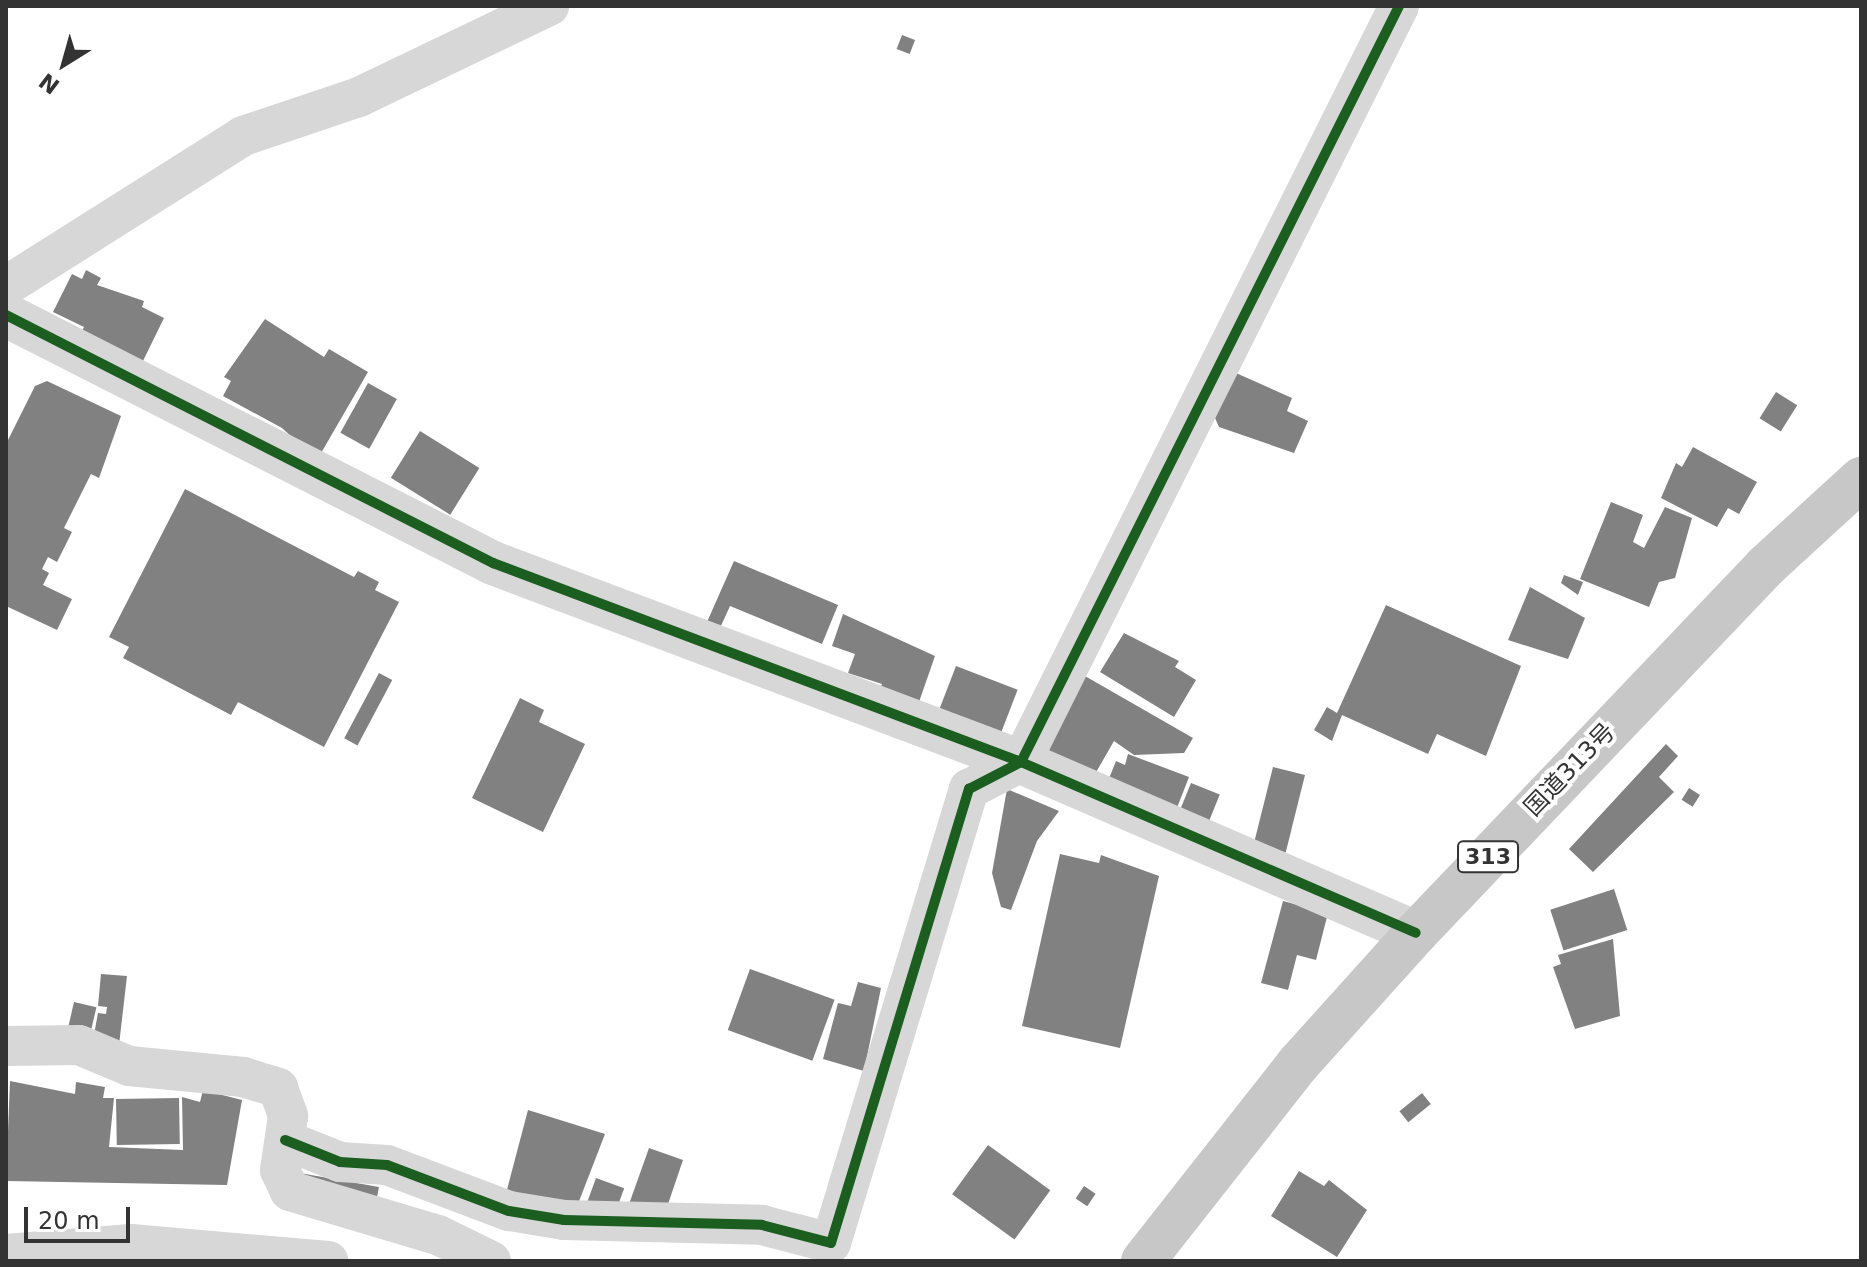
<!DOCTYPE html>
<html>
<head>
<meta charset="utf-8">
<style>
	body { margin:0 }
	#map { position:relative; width:1867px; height:1267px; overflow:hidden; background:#fff; font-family:"DejaVu Sans","Noto Sans JP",sans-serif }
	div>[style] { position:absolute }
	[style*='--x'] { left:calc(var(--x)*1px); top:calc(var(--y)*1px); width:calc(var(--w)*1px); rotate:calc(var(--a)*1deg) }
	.building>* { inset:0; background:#818181; transform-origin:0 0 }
	.minor>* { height:40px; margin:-20px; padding:0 20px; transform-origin:20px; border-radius:20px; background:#d7d7d7 }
	.tertiary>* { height:44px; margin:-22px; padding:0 22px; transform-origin:22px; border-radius:22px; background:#d7d7d7 }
	.trunk>* { height:44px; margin:-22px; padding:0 22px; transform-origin:22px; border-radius:22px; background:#c7c7c7 }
	.cycleway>* { height:10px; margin:-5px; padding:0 5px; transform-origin:5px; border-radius:5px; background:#1b5e20 }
	span { translate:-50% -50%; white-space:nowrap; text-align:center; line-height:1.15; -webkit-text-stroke:8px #fff; paint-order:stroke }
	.shield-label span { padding:2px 6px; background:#fff; border:2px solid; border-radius:6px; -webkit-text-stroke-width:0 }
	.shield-label { font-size:22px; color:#333; font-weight:700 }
	.street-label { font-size:24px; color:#333 }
	.frame { position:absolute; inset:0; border:8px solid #333; pointer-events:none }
	.north { position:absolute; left:24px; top:24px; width:80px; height:80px; -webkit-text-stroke:6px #fff; paint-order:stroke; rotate:217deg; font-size:22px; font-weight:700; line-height:32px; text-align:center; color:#333 }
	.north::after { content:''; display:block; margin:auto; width:28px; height:36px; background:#333; clip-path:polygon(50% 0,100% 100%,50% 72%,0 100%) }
	.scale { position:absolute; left:24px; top:1207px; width:106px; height:36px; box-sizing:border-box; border:4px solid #333; border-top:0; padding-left:10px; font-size:24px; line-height:28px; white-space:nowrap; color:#333; -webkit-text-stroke:6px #fff; paint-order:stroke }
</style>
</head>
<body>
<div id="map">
	<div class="building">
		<i style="left:902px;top:35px;width:14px;height:15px;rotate:21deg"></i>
		<i style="clip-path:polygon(86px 270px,101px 278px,97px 285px,144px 301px,142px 307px,164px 318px,140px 367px,78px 340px,84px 327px,53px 312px,72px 274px,82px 279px)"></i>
		<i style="clip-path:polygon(265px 319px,324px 357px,329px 349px,368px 372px,317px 460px,282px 428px,223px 396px,231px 381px,224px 377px)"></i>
		<i style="clip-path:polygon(1236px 373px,1292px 398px,1287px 411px,1308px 421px,1294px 453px,1219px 427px,1215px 418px)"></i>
		<i style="clip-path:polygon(47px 381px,121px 416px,99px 478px,91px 474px,64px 528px,72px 532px,57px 562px,48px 557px,42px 569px,49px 573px,43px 585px,72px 599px,57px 630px,6px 606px,6px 444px,35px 386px)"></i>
		<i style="left:368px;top:383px;width:33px;height:57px;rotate:29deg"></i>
		<i style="left:1776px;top:392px;width:25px;height:31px;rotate:32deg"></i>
		<i style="left:420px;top:431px;width:70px;height:55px;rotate:32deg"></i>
		<i style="clip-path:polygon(1693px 447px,1757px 482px,1739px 514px,1728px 508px,1717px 527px,1661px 498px,1676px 463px,1682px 467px)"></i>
		<i style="clip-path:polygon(185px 489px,354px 577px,358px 571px,379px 582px,375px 590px,399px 602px,324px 747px,238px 702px,231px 715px,123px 658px,129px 647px,109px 637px)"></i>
		<i style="clip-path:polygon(1611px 502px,1643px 515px,1633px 542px,1644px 548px,1665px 507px,1692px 518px,1675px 578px,1659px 582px,1649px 607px,1580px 579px)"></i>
		<i style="clip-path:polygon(734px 561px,838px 605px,822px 644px,730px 606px,720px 628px,707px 622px)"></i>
		<i style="clip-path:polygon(1564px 575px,1583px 582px,1578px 595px,1561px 583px)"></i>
		<i style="clip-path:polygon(1530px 587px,1585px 618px,1568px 659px,1508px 640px)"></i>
		<i style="clip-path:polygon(1386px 605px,1521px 666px,1486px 756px,1437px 734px,1428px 754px,1342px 715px,1332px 741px,1314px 730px,1327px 707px,1337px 713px)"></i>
		<i style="clip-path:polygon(843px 614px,935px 656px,919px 702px,879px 692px,882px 684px,848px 673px,855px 654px,832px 646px)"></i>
		<i style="clip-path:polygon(1124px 633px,1179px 661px,1175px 667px,1196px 680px,1174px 717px,1100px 672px)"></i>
		<i style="left:956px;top:666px;width:66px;height:52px;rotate:21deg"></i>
		<i style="clip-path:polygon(1078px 672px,1193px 738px,1184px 753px,1134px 755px,1114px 741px,1091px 781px,1035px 751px)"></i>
		<i style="left:379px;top:673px;width:15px;height:74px;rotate:28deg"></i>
		<i style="clip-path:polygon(520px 698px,544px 710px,539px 722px,585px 744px,543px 832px,472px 798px)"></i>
		<i style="clip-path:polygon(1666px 744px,1678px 756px,1659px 777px,1674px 792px,1593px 872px,1569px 849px)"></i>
		<i style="clip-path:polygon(1128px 754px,1189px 777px,1175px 813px,1106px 786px,1116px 761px,1125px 765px)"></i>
		<i style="left:1273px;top:767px;width:33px;height:80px;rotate:14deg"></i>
		<i style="left:1191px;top:783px;width:31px;height:30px;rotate:22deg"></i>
		<i style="left:1689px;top:788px;width:13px;height:14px;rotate:32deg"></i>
		<i style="clip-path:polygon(1007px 789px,1059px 811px,1037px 841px,1011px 910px,1001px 907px,992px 873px)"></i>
		<i style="clip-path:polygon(1060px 854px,1099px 863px,1101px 855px,1159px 876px,1120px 1048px,1022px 1026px)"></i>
		<i style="left:1614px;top:889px;width:43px;height:67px;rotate:72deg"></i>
		<i style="clip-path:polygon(1283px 901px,1328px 913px,1316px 960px,1297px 955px,1288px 990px,1261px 983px)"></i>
		<i style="clip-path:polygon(1613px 939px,1620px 1016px,1575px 1029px,1553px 967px,1561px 964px,1558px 955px)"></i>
		<i style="left:750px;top:969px;width:90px;height:65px;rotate:20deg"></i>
		<i style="clip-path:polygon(101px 974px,127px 976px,119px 1045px,93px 1040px,98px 1013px,106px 1014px,107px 1007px,98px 1006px)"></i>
		<i style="clip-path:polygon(858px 982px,881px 988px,864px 1071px,823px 1059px,838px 1003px,851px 1006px)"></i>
		<i style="left:74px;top:1002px;width:23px;height:34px;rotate:13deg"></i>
		<i style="clip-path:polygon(10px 1081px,75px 1094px,76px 1082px,105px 1087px,103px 1098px,114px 1098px,109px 1147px,183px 1150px,182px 1097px,200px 1102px,203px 1090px,242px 1100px,227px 1185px,6px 1181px)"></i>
		<i style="left:1422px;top:1093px;width:14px;height:29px;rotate:51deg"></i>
		<i style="left:179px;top:1098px;width:46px;height:63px;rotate:89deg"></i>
		<i style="clip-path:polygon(528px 1110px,605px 1134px,576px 1209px,504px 1201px)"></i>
		<i style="left:988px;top:1145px;width:77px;height:61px;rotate:36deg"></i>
		<i style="clip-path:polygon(649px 1148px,683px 1160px,666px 1210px,628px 1207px)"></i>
		<i style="clip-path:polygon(1299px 1171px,1324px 1186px,1329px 1180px,1367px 1210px,1337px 1257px,1271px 1216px)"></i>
		<i style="clip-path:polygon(294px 1172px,379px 1187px,376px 1202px)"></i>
		<i style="left:596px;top:1178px;width:30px;height:25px;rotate:20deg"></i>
		<i style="left:1084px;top:1186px;width:14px;height:15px;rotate:34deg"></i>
	</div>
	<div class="minor">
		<i style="--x:6;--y:286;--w:280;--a:-32.3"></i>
		<i style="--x:243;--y:136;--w:122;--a:-18.6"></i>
		<i style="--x:359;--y:97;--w:211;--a:-25.6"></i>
		<i style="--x:6;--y:1046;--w:73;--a:-0.8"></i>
		<i style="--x:79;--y:1045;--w:54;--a:22.8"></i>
		<i style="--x:129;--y:1066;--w:115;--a:5.5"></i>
		<i style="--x:243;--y:1077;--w:37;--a:17"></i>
		<i style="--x:278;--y:1088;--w:30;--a:70"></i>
		<i style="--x:288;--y:1116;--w:55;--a:98.4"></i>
		<i style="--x:280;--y:1170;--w:23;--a:65"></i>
		<i style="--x:290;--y:1191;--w:154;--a:16.6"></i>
		<i style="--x:438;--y:1235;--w:59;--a:26.1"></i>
		<i style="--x:285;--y:1140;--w:59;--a:21.8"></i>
		<i style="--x:340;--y:1162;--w:47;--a:3.7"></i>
		<i style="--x:387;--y:1165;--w:130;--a:20.7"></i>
		<i style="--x:509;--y:1211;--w:56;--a:9.3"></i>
		<i style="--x:564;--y:1220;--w:198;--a:1.4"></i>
		<i style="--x:762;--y:1225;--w:71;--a:14.6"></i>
		<i style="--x:831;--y:1243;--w:475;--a:-73.1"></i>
		<i style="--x:969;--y:789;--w:59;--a:-27.4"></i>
		<i style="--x:1021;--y:762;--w:845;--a:-63.43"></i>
		<i style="--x:6;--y:1254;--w:125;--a:-4.6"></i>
		<i style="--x:131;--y:1244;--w:198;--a:4.9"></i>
	</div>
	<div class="tertiary">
		<i style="--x:6;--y:315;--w:547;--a:26.99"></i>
		<i style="--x:493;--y:563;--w:564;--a:20.65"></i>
		<i style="--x:1021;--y:762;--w:430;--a:23.4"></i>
	</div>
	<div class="trunk">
		<i style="--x:1143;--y:1261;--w:251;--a:-51.8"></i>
		<i style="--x:1298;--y:1064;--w:176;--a:-48"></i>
		<i style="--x:1416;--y:933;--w:507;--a:-46.36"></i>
		<i style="--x:1766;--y:566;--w:129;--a:-42.5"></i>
	</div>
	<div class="cycleway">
		<i style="--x:6;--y:315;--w:547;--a:26.99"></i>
		<i style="--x:493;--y:563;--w:564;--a:20.65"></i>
		<i style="--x:1021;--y:762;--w:430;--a:23.4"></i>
		<i style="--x:285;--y:1140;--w:59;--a:21.8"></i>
		<i style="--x:340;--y:1162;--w:47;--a:3.7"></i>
		<i style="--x:387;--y:1165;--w:130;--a:20.7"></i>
		<i style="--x:509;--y:1211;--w:56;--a:9.3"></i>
		<i style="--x:564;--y:1220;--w:198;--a:1.4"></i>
		<i style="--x:762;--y:1225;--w:71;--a:14.6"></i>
		<i style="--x:831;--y:1243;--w:475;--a:-73.1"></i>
		<i style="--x:969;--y:789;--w:59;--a:-27.4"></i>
		<i style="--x:1021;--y:762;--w:845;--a:-63.43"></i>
	</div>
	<div class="shield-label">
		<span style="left:1488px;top:857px">313</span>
	</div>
	<div class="street-label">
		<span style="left:1570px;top:770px;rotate:-46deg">国道313号</span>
	</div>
	<div class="frame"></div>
	<div class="north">N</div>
	<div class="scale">20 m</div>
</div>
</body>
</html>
